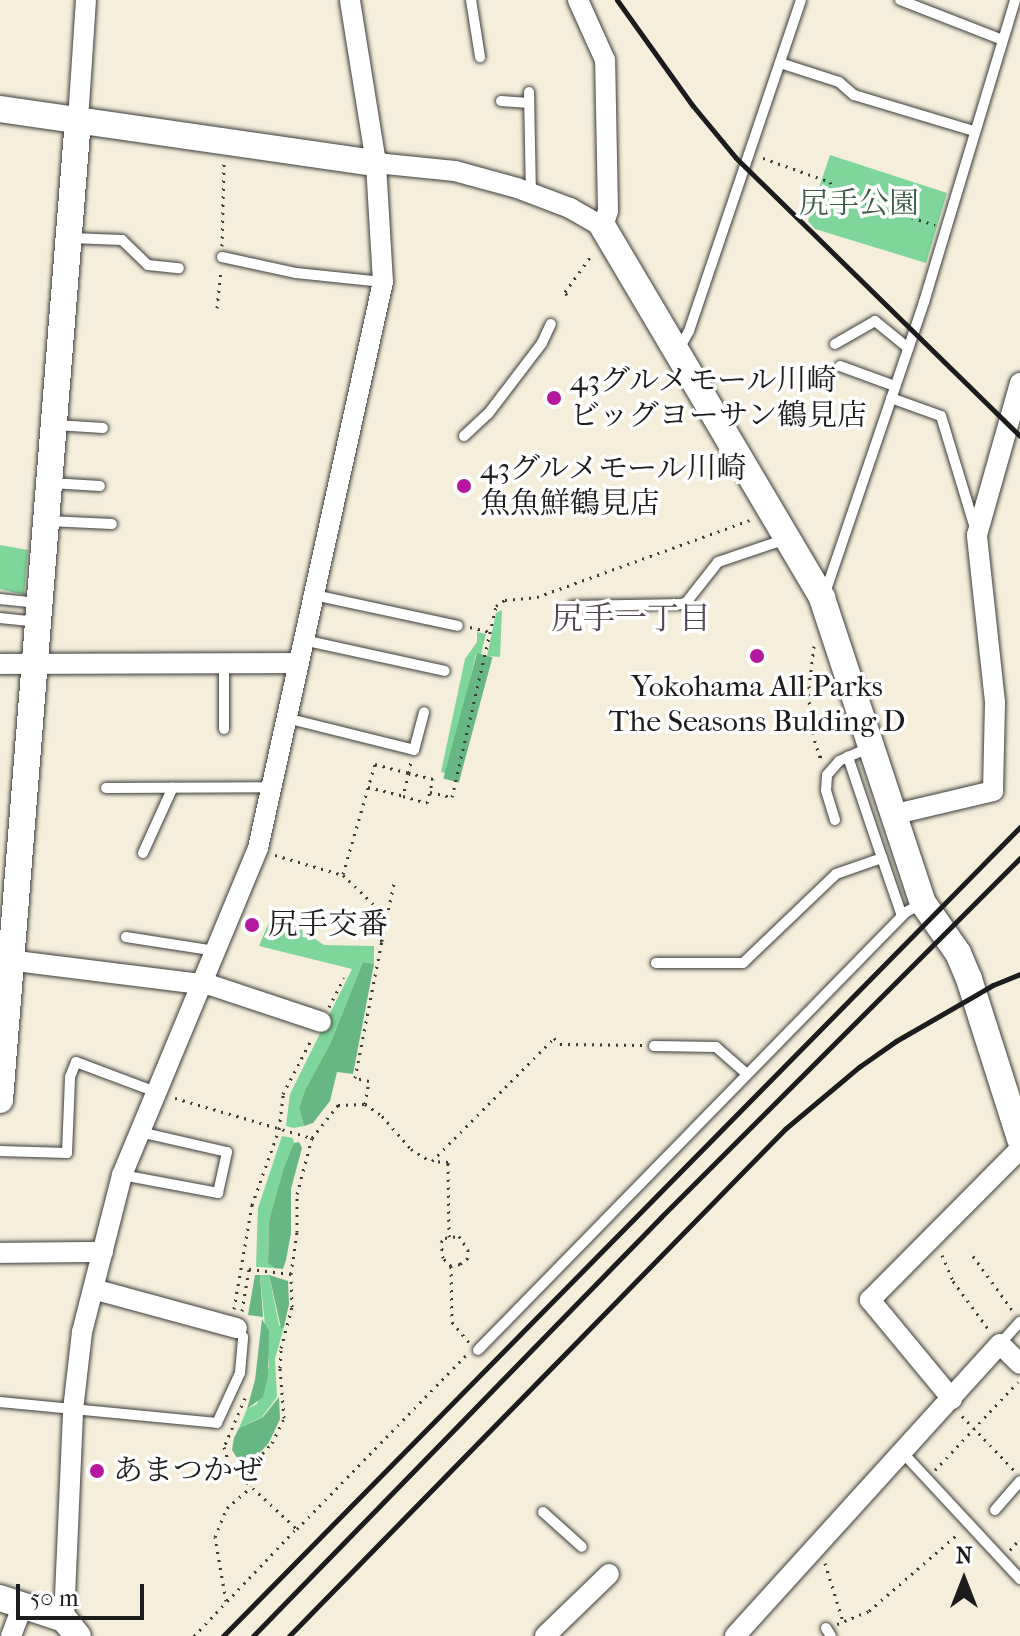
<!DOCTYPE html>
<html>
<head>
<meta charset="utf-8">
<style>
	body { margin:0 }
	#map { position:relative; width:1020px; height:1636px; overflow:hidden; background:#f4eedb; font-family:"IM FELL French Canon","Noto Serif JP",serif }
	div>[style] { position:absolute }
	[style*='--x'] { left:calc(var(--x)*1px); top:calc(var(--y)*1px); width:calc(var(--w)*1px); rotate:calc(var(--a)*1deg) }
	.green>* { inset:0; background:#7fd69a }
	.forest>* { inset:0; background:#67b782; transform-origin:0 0 }
	.path>* { height:3px; margin-top:-1.5px; transform-origin:0; background:repeating-linear-gradient(90deg,#3c3c39 0 2px,transparent 0 8px) }
	.roads { filter:drop-shadow(0 0 2px #3c3c39) drop-shadow(0 0 2px #3c3c39) }
	.service>* { height:10px; margin:-5px; padding:0 5px; transform-origin:5px; border-radius:5px; background:#fff }
	.minor>* { height:20px; margin:-10px; padding:0 10px; transform-origin:10px; border-radius:10px; background:#fff }
	.tertiary>* { height:26px; margin:-13px; padding:0 13px; transform-origin:13px; border-radius:13px; background:#fff }
	.rail>* { height:5px; margin:-2.5px; padding:0 2.5px; transform-origin:2.5px; border-radius:2.5px; background:#1c1c1c }
	.dots>* { width:22px; height:22px; translate:-50% -50%; box-sizing:border-box; border:4px solid #fff; border-radius:50% }
	span { translate:-50% -50%; white-space:nowrap; text-align:center; line-height:1.15; -webkit-text-stroke:7px #fff; paint-order:stroke }
	.park-label { font-size:30px; color:#3f5d48 }
	.poi-label { font-size:30px; color:#1c1c1c }
	.left { translate:0 -50%; text-align:left }
	.neighbourhood-label { font-size:32px; color:#564855 }
	.north { position:absolute; left:924px; top:1540px; width:80px; height:80px; -webkit-text-stroke:6px #fff; paint-order:stroke; rotate:0deg; font-size:22px; font-weight:700; line-height:32px; text-align:center; color:#1c1c1c }
	.north::after { content:''; display:block; margin:auto; width:28px; height:36px; background:#1c1c1c; clip-path:polygon(50% 0,100% 100%,50% 72%,0 100%) }
	.scale { position:absolute; left:16px; top:1584px; width:128px; height:36px; box-sizing:border-box; border:4px solid #1c1c1c; border-top:0; padding-left:10px; font-size:24px; line-height:28px; white-space:nowrap; color:#1c1c1c; -webkit-text-stroke:6px #fff; paint-order:stroke }
</style>
</head>
<body>
<div id="map">
	<div class="green">
		<i style="clip-path:polygon(830px 155px,947px 193px,926px 263px,815px 229px,808px 221px)"></i>
		<i style="clip-path:polygon(0 545px,28px 550px,24px 595px,0 589px)"></i>
		<i style="clip-path:polygon(502px 610px,500px 657px,487px 656px,496px 613px)"></i>
		<i style="clip-path:polygon(477px 632px,486px 634px,481px 654px,476px 654px,448px 774px,441px 772px,465px 659px,477px 642px)"></i>
		<i style="clip-path:polygon(274px 910px,293px 917px,308px 934px,324px 945px,374px 946px,374px 964px,363px 962px,330px 1044px,305px 1090px,299px 1108px,304px 1126px,294px 1128px,286px 1126px,290px 1094px,352px 969px,259px 946px)"></i>
		<i style="clip-path:polygon(282px 1136px,293px 1138px,294px 1143px,269px 1221px,268px 1263px,274px 1268px,256px 1267px,258px 1208px)"></i>
		<i style="clip-path:polygon(260px 1275px,269px 1275px,279px 1325px,284px 1327px,275px 1359px,277px 1397px,262px 1417px,239px 1428px,247px 1409px,257px 1404px,269px 1366px)"></i>
	</div>
	<div class="forest">
		<i style="left:477px;top:653px;width:16px;height:130px;rotate:15deg"></i>
		<i style="clip-path:polygon(363px 962px,374px 964px,353px 1074px,337px 1072px,330px 1101px,313px 1123px,304px 1126px,299px 1108px,305px 1090px,330px 1044px)"></i>
		<i style="clip-path:polygon(299px 1142px,302px 1148px,291px 1189px,291px 1233px,286px 1260px,283px 1269px,274px 1268px,268px 1263px,269px 1221px,284px 1168px,294px 1143px)"></i>
		<i style="clip-path:polygon(255px 1275px,260px 1275px,263px 1317px,248px 1315px)"></i>
		<i style="clip-path:polygon(269px 1275px,288px 1281px,289px 1304px,284px 1327px,281px 1328px)"></i>
		<i style="clip-path:polygon(262px 1319px,269px 1331px,268px 1376px,263px 1397px,247px 1409px,255px 1380px)"></i>
		<i style="clip-path:polygon(279px 1397px,280px 1419px,274px 1432px,268px 1444px,244px 1469px,232px 1450px,234px 1438px,239px 1428px,263px 1417px)"></i>
	</div>
	<div class="path">
		<i style="--x:763;--y:158;--w:71;--a:19.7"></i>
		<i style="--x:830;--y:182;--w:12;--a:66"></i>
		<i style="--x:835;--y:193;--w:105;--a:17.7"></i>
		<i style="--x:222;--y:246;--w:84;--a:-88.6"></i>
		<i style="--x:567;--y:295;--w:4;--a:-124"></i>
		<i style="--x:565;--y:292;--w:48;--a:-54.3"></i>
		<i style="--x:217;--y:308;--w:38;--a:-84"></i>
		<i style="--x:470;--y:627;--w:21;--a:14"></i>
		<i style="--x:814;--y:646;--w:40;--a:97.1"></i>
		<i style="--x:809;--y:686;--w:39;--a:89"></i>
		<i style="--x:810;--y:725;--w:34;--a:73"></i>
		<i style="--x:820;--y:757;--w:7;--a:-34"></i>
		<i style="--x:368;--y:787;--w:36;--a:14"></i>
		<i style="--x:403;--y:796;--w:25;--a:16"></i>
		<i style="--x:427;--y:803;--w:25;--a:-76"></i>
		<i style="--x:433;--y:779;--w:25;--a:-166"></i>
		<i style="--x:409;--y:773;--w:24;--a:105"></i>
		<i style="--x:430;--y:792;--w:23;--a:13"></i>
		<i style="--x:452;--y:797;--w:196;--a:-77"></i>
		<i style="--x:496;--y:606;--w:11;--a:-34"></i>
		<i style="--x:505;--y:600;--w:32;--a:-5"></i>
		<i style="--x:537;--y:597;--w:226;--a:-19.9"></i>
		<i style="--x:275;--y:855;--w:71;--a:16.4"></i>
		<i style="--x:343;--y:875;--w:61;--a:43.7"></i>
		<i style="--x:343;--y:874;--w:115;--a:-73.8"></i>
		<i style="--x:375;--y:764;--w:35;--a:15"></i>
		<i style="--x:409;--y:773;--w:12;--a:-81"></i>
		<i style="--x:382;--y:941;--w:59;--a:-78.3"></i>
		<i style="--x:329;--y:1007;--w:33;--a:-63"></i>
		<i style="--x:175;--y:1098;--w:143;--a:16.3"></i>
		<i style="--x:312;--y:1138;--w:42;--a:-51.8"></i>
		<i style="--x:338;--y:1105;--w:27;--a:-2"></i>
		<i style="--x:365;--y:1104;--w:21;--a:35"></i>
		<i style="--x:382;--y:1116;--w:44;--a:48.7"></i>
		<i style="--x:411;--y:1149;--w:22;--a:32"></i>
		<i style="--x:365;--y:1104;--w:23;--a:-80"></i>
		<i style="--x:369;--y:1081;--w:14;--a:-168"></i>
		<i style="--x:355;--y:1078;--w:140;--a:-78.9"></i>
		<i style="--x:382;--y:941;--w:5;--a:-169"></i>
		<i style="--x:449;--y:1237;--w:75;--a:-90.8"></i>
		<i style="--x:448;--y:1162;--w:16;--a:-176"></i>
		<i style="--x:432;--y:1161;--w:173;--a:-45.2"></i>
		<i style="--x:554;--y:1038;--w:8;--a:45"></i>
		<i style="--x:560;--y:1044;--w:83;--a:0.7"></i>
		<i style="--x:942;--y:1255;--w:28;--a:67"></i>
		<i style="--x:953;--y:1281;--w:61;--a:53.7"></i>
		<i style="--x:973;--y:1256;--w:68;--a:54"></i>
		<i style="--x:451;--y:1266;--w:11;--a:-135"></i>
		<i style="--x:443;--y:1258;--w:16;--a:-97"></i>
		<i style="--x:441;--y:1242;--w:6;--a:-45"></i>
		<i style="--x:445;--y:1238;--w:14;--a:-8"></i>
		<i style="--x:459;--y:1236;--w:17;--a:57"></i>
		<i style="--x:468;--y:1250;--w:8;--a:90"></i>
		<i style="--x:468;--y:1258;--w:10;--a:143"></i>
		<i style="--x:460;--y:1264;--w:9;--a:167"></i>
		<i style="--x:451;--y:1266;--w:56;--a:89"></i>
		<i style="--x:452;--y:1322;--w:26;--a:50"></i>
		<i style="--x:234;--y:1309;--w:106;--a:-80.2"></i>
		<i style="--x:252;--y:1205;--w:81;--a:-70.4"></i>
		<i style="--x:279;--y:1129;--w:35;--a:-83"></i>
		<i style="--x:283;--y:1094;--w:63;--a:-62.6"></i>
		<i style="--x:242;--y:1311;--w:43;--a:-80.5"></i>
		<i style="--x:249;--y:1269;--w:42;--a:6.8"></i>
		<i style="--x:291;--y:1274;--w:42;--a:-81.9"></i>
		<i style="--x:297;--y:1232;--w:38;--a:-90"></i>
		<i style="--x:297;--y:1194;--w:58;--a:-75"></i>
		<i style="--x:245;--y:1398;--w:53;--a:113.2"></i>
		<i style="--x:224;--y:1447;--w:17;--a:73"></i>
		<i style="--x:229;--y:1463;--w:18;--a:49"></i>
		<i style="--x:241;--y:1477;--w:46;--a:-47.6"></i>
		<i style="--x:272;--y:1443;--w:28;--a:-64"></i>
		<i style="--x:284;--y:1418;--w:50;--a:-94.6"></i>
		<i style="--x:280;--y:1368;--w:20;--a:-87"></i>
		<i style="--x:281;--y:1348;--w:42;--a:-75"></i>
		<i style="--x:292;--y:1307;--w:33;--a:-92"></i>
		<i style="--x:962;--y:1416;--w:76;--a:46.1"></i>
		<i style="--x:935;--y:1470;--w:121;--a:-46.7"></i>
		<i style="--x:241;--y:1477;--w:76;--a:42.9"></i>
		<i style="--x:297;--y:1529;--w:244;--a:-45.8"></i>
		<i style="--x:1010;--y:1550;--w:15;--a:-48"></i>
		<i style="--x:825;--y:1563;--w:61;--a:72.8"></i>
		<i style="--x:226;--y:1601;--w:65;--a:-99.8"></i>
		<i style="--x:215;--y:1537;--w:31;--a:-68"></i>
		<i style="--x:227;--y:1508;--w:32;--a:-41"></i>
		<i style="--x:837;--y:1624;--w:35;--a:-22"></i>
		<i style="--x:869;--y:1611;--w:118;--a:-40.9"></i>
		<i style="--x:194;--y:1636;--w:148;--a:-46.4"></i>
	</div>
	<div class="roads">
		<div class="service">
			<i style="--x:471;--y:0;--w:58;--a:81"></i>
			<i style="--x:900;--y:0;--w:107;--a:21.3"></i>
			<i style="--x:780;--y:63;--w:62;--a:17.9"></i>
			<i style="--x:839;--y:82;--w:20;--a:41"></i>
			<i style="--x:854;--y:95;--w:125;--a:16.7"></i>
			<i style="--x:529;--y:92;--w:101;--a:88.9"></i>
			<i style="--x:501;--y:101;--w:28;--a:4"></i>
			<i style="--x:71;--y:238;--w:51;--a:2.2"></i>
			<i style="--x:122;--y:240;--w:36;--a:44"></i>
			<i style="--x:148;--y:265;--w:31;--a:6"></i>
			<i style="--x:222;--y:257;--w:76;--a:12.2"></i>
			<i style="--x:296;--y:273;--w:87;--a:5.9"></i>
			<i style="--x:835;--y:344;--w:46;--a:-29.9"></i>
			<i style="--x:875;--y:321;--w:43;--a:39.3"></i>
			<i style="--x:679;--y:349;--w:21;--a:-61"></i>
			<i style="--x:689;--y:331;--w:349;--a:-71.3"></i>
			<i style="--x:840;--y:366;--w:59;--a:20"></i>
			<i style="--x:891;--y:398;--w:53;--a:19.8"></i>
			<i style="--x:941;--y:416;--w:117;--a:73.1"></i>
			<i style="--x:56;--y:425;--w:47;--a:3.7"></i>
			<i style="--x:464;--y:436;--w:33;--a:-43"></i>
			<i style="--x:488;--y:414;--w:89;--a:-52.7"></i>
			<i style="--x:542;--y:343;--w:21;--a:-65"></i>
			<i style="--x:51;--y:483;--w:49;--a:3.5"></i>
			<i style="--x:48;--y:521;--w:64;--a:2.7"></i>
			<i style="--x:314;--y:595;--w:147;--a:12.1"></i>
			<i style="--x:824;--y:596;--w:311;--a:-71.2"></i>
			<i style="--x:924;--y:302;--w:315;--a:-73.2"></i>
			<i style="--x:0;--y:599;--w:38;--a:6"></i>
			<i style="--x:572;--y:606;--w:113;--a:-1"></i>
			<i style="--x:685;--y:604;--w:53;--a:-51.8"></i>
			<i style="--x:718;--y:562;--w:72;--a:-18.7"></i>
			<i style="--x:0;--y:618;--w:37;--a:6"></i>
			<i style="--x:303;--y:640;--w:145;--a:12.3"></i>
			<i style="--x:224;--y:663;--w:66;--a:90"></i>
			<i style="--x:286;--y:718;--w:132;--a:14"></i>
			<i style="--x:414;--y:750;--w:39;--a:-75"></i>
			<i style="--x:106;--y:788;--w:166;--a:-0.3"></i>
			<i style="--x:835;--y:820;--w:31;--a:-107"></i>
			<i style="--x:826;--y:790;--w:15;--a:-86"></i>
			<i style="--x:827;--y:775;--w:18;--a:-49"></i>
			<i style="--x:839;--y:761;--w:36;--a:-24"></i>
			<i style="--x:143;--y:853;--w:72;--a:-65.6"></i>
			<i style="--x:882;--y:858;--w:61;--a:71"></i>
			<i style="--x:126;--y:937;--w:90;--a:8.9"></i>
			<i style="--x:656;--y:963;--w:87;--a:0"></i>
			<i style="--x:743;--y:963;--w:129;--a:-43.7"></i>
			<i style="--x:836;--y:874;--w:49;--a:-19.2"></i>
			<i style="--x:882;--y:858;--w:107;--a:-108.6"></i>
			<i style="--x:654;--y:1046;--w:62;--a:0.9"></i>
			<i style="--x:716;--y:1047;--w:41;--a:41.1"></i>
			<i style="--x:0;--y:1151;--w:67;--a:1.7"></i>
			<i style="--x:67;--y:1153;--w:76;--a:-87.7"></i>
			<i style="--x:70;--y:1077;--w:16;--a:-68"></i>
			<i style="--x:76;--y:1062;--w:85;--a:20.6"></i>
			<i style="--x:122;--y:1175;--w:98;--a:10.6"></i>
			<i style="--x:218;--y:1193;--w:42;--a:-77.6"></i>
			<i style="--x:227;--y:1152;--w:89;--a:-167.1"></i>
			<i style="--x:1000;--y:1344;--w:30;--a:-48"></i>
			<i style="--x:478;--y:1350;--w:612;--a:-45.66"></i>
			<i style="--x:906;--y:912;--w:17;--a:-28"></i>
			<i style="--x:0;--y:1402;--w:218;--a:5.5"></i>
			<i style="--x:217;--y:1423;--w:55;--a:-65.3"></i>
			<i style="--x:240;--y:1373;--w:36;--a:-85"></i>
			<i style="--x:243;--y:1337;--w:11;--a:-124"></i>
			<i style="--x:903;--y:1453;--w:172;--a:47.1"></i>
			<i style="--x:995;--y:1510;--w:38;--a:-49"></i>
			<i style="--x:543;--y:1512;--w:52;--a:41.9"></i>
			<i style="--x:826;--y:1628;--w:9;--a:58"></i>
		</div>
		<div class="minor">
			<i style="--x:78;--y:120;--w:120;--a:-86.2"></i>
			<i style="--x:376;--y:163;--w:79;--a:5.8"></i>
			<i style="--x:455;--y:171;--w:64;--a:15.3"></i>
			<i style="--x:517;--y:188;--w:57;--a:20.7"></i>
			<i style="--x:570;--y:208;--w:38;--a:30"></i>
			<i style="--x:603;--y:227;--w:17;--a:-73"></i>
			<i style="--x:608;--y:211;--w:151;--a:-91.1"></i>
			<i style="--x:605;--y:60;--w:66;--a:-114.2"></i>
			<i style="--x:0;--y:664;--w:298;--a:-0.2"></i>
			<i style="--x:896;--y:814;--w:100;--a:-13.3"></i>
			<i style="--x:993;--y:791;--w:89;--a:-88.7"></i>
			<i style="--x:995;--y:702;--w:168;--a:-96.2"></i>
			<i style="--x:977;--y:535;--w:158;--a:-74.2"></i>
			<i style="--x:0;--y:959;--w:212;--a:7.1"></i>
			<i style="--x:210;--y:985;--w:117;--a:18.4"></i>
			<i style="--x:0;--y:1253;--w:103;--a:-0.6"></i>
			<i style="--x:93;--y:1289;--w:149;--a:15.2"></i>
			<i style="--x:952;--y:1399;--w:129;--a:-129.6"></i>
			<i style="--x:870;--y:1300;--w:213;--a:-45.2"></i>
			<i style="--x:64;--y:1619;--w:209;--a:-87.5"></i>
			<i style="--x:73;--y:1410;--w:79;--a:-83.4"></i>
			<i style="--x:82;--y:1332;--w:162;--a:-75.7"></i>
			<i style="--x:122;--y:1175;--w:354;--a:-67.4"></i>
			<i style="--x:258;--y:848;--w:580;--a:-77.55"></i>
			<i style="--x:383;--y:282;--w:119;--a:-93.4"></i>
			<i style="--x:376;--y:163;--w:165;--a:-99.1"></i>
			<i style="--x:11;--y:1636;--w:33;--a:-69"></i>
			<i style="--x:545;--y:1636;--w:89;--a:-44.1"></i>
			<i style="--x:735;--y:1636;--w:394;--a:-47.8"></i>
			<i style="--x:1000;--y:1344;--w:28;--a:45"></i>
		</div>
		<div class="tertiary">
			<i style="--x:0;--y:109;--w:380;--a:8.2"></i>
			<i style="--x:603;--y:227;--w:431;--a:59.4"></i>
			<i style="--x:822;--y:598;--w:321;--a:71.7"></i>
			<i style="--x:923;--y:903;--w:61;--a:55"></i>
			<i style="--x:958;--y:953;--w:28;--a:67"></i>
			<i style="--x:969;--y:979;--w:168;--a:72.3"></i>
			<i style="--x:0;--y:1100;--w:983;--a:-85.45"></i>
			<i style="--x:0;--y:1598;--w:67;--a:18.2"></i>
			<i style="--x:64;--y:1619;--w:22;--a:51"></i>
		</div>
	</div>
	<div class="rail">
		<i style="--x:617;--y:0;--w:130;--a:54.4"></i>
		<i style="--x:693;--y:106;--w:67;--a:50.4"></i>
		<i style="--x:736;--y:158;--w:397;--a:44.4"></i>
		<i style="--x:223;--y:1636;--w:1136;--a:-45.43"></i>
		<i style="--x:253;--y:1636;--w:585;--a:-45.76"></i>
		<i style="--x:661;--y:1217;--w:508;--a:-45"></i>
		<i style="--x:289;--y:1636;--w:709;--a:-45.63"></i>
		<i style="--x:785;--y:1129;--w:97;--a:-40"></i>
		<i style="--x:859;--y:1067;--w:45;--a:-35.1"></i>
		<i style="--x:896;--y:1041;--w:112;--a:-30"></i>
		<i style="--x:993;--y:985;--w:29;--a:-22"></i>
	</div>
	<div class="dots">
		<i style="left:554px;top:398px;background:#b5179e"></i>
		<i style="left:464px;top:486px;background:#b5179e"></i>
		<i style="left:757px;top:656px;background:#b5179e"></i>
		<i style="left:252px;top:925px;background:#b5179e"></i>
		<i style="left:97px;top:1471px;background:#b5179e"></i>
	</div>
	<div class="park-label">
		<span style="left:859px;top:204px">尻手公園</span>
	</div>
	<div class="poi-label">
		<span class="left" style="left:570px;top:398px">43グルメモール川崎<br>ビッグヨーサン鶴見店</span>
		<span class="left" style="left:480px;top:486px">43グルメモール川崎<br>魚魚鮮鶴見店</span>
		<span style="left:757px;top:704px">Yokohama All Parks<br>The Seasons Bulding D</span>
		<span class="left" style="left:268px;top:925px">尻手交番</span>
		<span class="left" style="left:113px;top:1471px">あまつかぜ</span>
	</div>
	<div class="neighbourhood-label">
		<span style="left:631px;top:619px">尻手一丁目</span>
	</div>
	<div class="north">N</div>
	<div class="scale">50 m</div>
</div>
</body>
</html>
